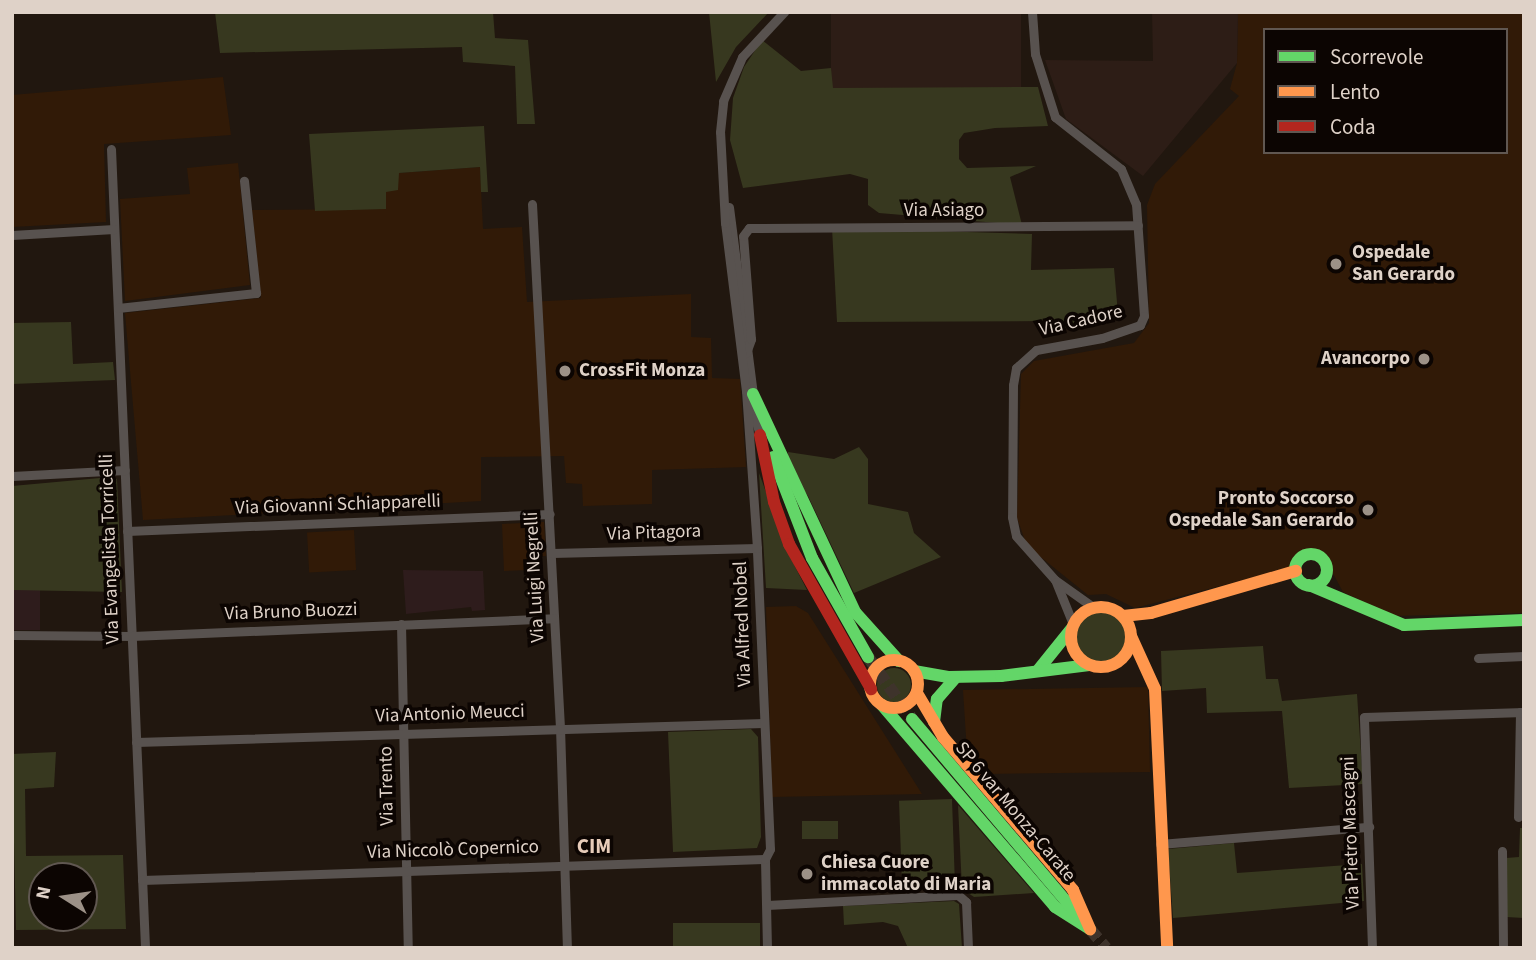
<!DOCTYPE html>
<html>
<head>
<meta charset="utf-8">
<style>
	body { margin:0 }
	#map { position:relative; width:1536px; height:960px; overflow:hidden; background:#21170f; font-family:"Source Sans 3",sans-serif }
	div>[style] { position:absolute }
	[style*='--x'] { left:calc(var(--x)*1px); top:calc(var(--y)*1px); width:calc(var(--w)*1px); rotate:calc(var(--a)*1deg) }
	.commercial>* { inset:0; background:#2e1c1c; transform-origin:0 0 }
	.built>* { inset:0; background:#311a07; transform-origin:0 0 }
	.education>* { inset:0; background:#2d1d16; transform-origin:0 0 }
	.green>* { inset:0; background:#37381f; transform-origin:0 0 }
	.round { border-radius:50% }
	.secondary-tunnel>* { height:12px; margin-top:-6px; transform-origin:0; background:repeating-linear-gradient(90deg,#3e332b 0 12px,transparent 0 18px) }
	.street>* { height:9px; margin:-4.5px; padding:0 4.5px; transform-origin:4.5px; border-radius:4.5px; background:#58524f }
	.fast>* { height:12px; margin:-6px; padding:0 6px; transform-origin:6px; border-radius:6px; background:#63d668 }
	.fast>.ring { margin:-6px; padding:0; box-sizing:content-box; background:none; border:12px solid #63d668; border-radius:50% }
	.slow>* { height:12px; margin:-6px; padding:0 6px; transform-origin:6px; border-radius:6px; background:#ff974d }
	.slow>.ring { margin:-6px; padding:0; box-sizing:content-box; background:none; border:12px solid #ff974d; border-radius:50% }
	.jam>* { height:12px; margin:-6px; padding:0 6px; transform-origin:6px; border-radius:6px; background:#b3261e }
	.dots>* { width:19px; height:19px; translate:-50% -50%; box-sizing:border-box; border:4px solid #0c0502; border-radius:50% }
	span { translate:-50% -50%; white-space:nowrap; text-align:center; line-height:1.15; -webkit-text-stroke:7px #0c0502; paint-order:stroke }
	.street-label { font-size:19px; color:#dfd2c8 }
	.poi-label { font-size:19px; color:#dfd2c8; font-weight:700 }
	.left { translate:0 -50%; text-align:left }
	.right { translate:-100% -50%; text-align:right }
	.neighbourhood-label { font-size:21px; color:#e7ccb9; font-weight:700 }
	.frame { position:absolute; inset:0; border:14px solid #dfd2c8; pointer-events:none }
	.legend { position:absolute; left:1263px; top:28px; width:245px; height:126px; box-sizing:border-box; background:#0c0502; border:2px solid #605751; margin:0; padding:9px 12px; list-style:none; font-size:21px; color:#dfd2c8 }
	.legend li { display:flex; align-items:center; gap:14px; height:35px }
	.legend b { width:35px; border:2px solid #605751 }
	.north { position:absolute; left:28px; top:862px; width:70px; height:70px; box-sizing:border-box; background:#0c0502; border:2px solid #605751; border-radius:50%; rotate:282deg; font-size:19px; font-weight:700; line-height:28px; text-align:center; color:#dfd2c8 }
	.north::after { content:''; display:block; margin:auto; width:24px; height:32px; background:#9c9187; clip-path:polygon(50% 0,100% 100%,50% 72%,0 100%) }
</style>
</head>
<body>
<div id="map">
	<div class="commercial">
		<i style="clip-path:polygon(403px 570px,483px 571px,485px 610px,472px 611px,471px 607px,406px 614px)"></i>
		<i style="left:12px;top:590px;width:28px;height:40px"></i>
	</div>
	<div class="built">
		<i style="clip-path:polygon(evenodd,1238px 12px,1524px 12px,1524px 613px,1393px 616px,1343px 592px,1322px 553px,1302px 551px,1289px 568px,1135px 608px,1106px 594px,1088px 595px,1027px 546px,1017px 518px,1021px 374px,1034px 361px,1134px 343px,1149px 323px,1147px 205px,1155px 184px,1239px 96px,1230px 89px,1237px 63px,1238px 12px,1265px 30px,1506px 30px,1506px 152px,1265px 152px,1265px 30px)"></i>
		<i style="clip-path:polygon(223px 77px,231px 135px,104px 144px,106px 222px,12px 227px,12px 95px)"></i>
		<i style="clip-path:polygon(238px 163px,250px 285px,125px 301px,120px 199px,190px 194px,187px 168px)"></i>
		<i style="clip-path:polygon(480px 167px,483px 229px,522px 227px,527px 302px,691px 294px,691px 337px,711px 338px,712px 378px,740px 379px,746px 467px,652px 470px,652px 504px,583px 506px,582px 484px,566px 483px,564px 456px,481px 457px,481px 501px,143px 520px,125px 313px,261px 298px,252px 210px,385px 209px,385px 192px,398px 173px)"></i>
		<i style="clip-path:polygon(544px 522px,546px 556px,528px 557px,529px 570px,504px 571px,502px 524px)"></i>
		<i style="left:354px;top:530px;width:40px;height:47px;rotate:87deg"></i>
		<i style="clip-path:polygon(796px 606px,808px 613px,922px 794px,772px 797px,766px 607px)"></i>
		<i style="clip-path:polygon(1148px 687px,1150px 772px,984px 774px,967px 752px,963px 690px)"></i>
	</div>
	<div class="education">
		<i style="left:831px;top:12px;width:190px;height:76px"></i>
		<i style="clip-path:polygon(1152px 12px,1238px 12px,1237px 63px,1143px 176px,1066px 119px,1045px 60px,1153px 61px)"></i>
	</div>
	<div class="green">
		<i style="clip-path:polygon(215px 12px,493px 12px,495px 38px,528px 40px,535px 124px,517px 124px,515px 66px,463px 62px,462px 47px,220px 53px)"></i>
		<i style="clip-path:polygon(709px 12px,769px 12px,736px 47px,716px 82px)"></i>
		<i style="clip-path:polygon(762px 40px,801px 71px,831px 68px,833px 88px,1038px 87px,1048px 126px,995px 128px,964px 133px,959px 140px,959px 159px,967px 168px,1036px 166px,1010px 177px,1022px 225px,879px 213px,868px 205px,868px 179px,850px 174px,743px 188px,730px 140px,733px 98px,744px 67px)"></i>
		<i style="clip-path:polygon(484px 126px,488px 192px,481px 192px,480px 167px,399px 173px,398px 190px,386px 192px,386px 209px,315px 211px,309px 134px)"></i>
		<i style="clip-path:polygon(832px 228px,1032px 234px,1031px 270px,1114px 268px,1118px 314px,1050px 332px,1049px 321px,837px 322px)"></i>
		<i style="clip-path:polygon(71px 322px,73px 364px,113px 362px,115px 380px,12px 384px,12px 323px)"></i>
		<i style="clip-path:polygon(859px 447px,868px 459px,868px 504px,908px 512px,914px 533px,941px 557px,854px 593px,808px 496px,788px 466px,788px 452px,834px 459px)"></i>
		<i style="clip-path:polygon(759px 473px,790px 557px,807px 590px,766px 588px)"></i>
		<i style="clip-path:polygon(111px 477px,117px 479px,122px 592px,12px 590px,12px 486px)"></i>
		<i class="round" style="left:1076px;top:611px;width:52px;height:52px"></i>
		<i style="clip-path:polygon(1263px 646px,1266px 679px,1278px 679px,1282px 701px,1357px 694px,1363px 784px,1289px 788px,1282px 711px,1207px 713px,1206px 688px,1162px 691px,1161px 651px)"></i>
		<i class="round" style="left:877px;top:668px;width:34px;height:34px"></i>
		<i style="clip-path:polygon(751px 729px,758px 737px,761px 837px,757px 848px,673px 852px,668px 732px)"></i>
		<i style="clip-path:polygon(evenodd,56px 752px,54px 787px,25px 789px,26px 856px,123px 855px,126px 929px,16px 930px,12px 754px,56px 752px,42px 876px,84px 876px,84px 918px,42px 918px,42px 876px)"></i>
		<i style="left:952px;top:799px;width:80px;height:53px;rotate:88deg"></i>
		<i style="clip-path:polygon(958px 805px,1034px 893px,974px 897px,962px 889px)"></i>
		<i style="left:838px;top:821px;width:18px;height:36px;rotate:90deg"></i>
		<i style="clip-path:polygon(1520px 828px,1524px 828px,1524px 918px,1506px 917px,1506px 858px,1519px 857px)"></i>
		<i style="clip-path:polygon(1234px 843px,1237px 873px,1362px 864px,1364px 901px,1173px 918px,1168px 849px)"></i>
		<i style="clip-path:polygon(954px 901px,959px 904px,962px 948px,908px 948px,898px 926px,883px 922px,844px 925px,843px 906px)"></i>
		<i style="left:760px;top:923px;width:25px;height:87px;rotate:90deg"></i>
	</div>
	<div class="secondary-tunnel">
		<i style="--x:868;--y:657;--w:76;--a:54.6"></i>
		<i style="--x:1090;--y:929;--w:25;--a:50"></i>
	</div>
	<div class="street">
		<i style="--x:1032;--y:12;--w:42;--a:85.9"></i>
		<i style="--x:1035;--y:54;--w:66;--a:72.4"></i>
		<i style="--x:1055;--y:117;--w:84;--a:38.2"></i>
		<i style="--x:1121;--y:169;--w:38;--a:67"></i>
		<i style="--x:1136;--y:204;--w:112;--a:85.9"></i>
		<i style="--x:1144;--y:316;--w:10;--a:114"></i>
		<i style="--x:1140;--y:325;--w:40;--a:161.1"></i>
		<i style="--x:1102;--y:338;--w:67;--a:169.7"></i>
		<i style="--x:1036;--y:350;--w:27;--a:138"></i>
		<i style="--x:1016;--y:368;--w:17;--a:100"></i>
		<i style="--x:1013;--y:385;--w:132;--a:90.4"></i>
		<i style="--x:1012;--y:517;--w:19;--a:78"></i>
		<i style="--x:1016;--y:536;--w:59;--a:48.4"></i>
		<i style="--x:1055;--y:580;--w:47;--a:35.4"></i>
		<i style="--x:111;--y:149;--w:800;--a:87.56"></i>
		<i style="--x:532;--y:204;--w:524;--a:86.94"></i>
		<i style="--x:560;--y:727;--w:221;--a:88.2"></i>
		<i style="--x:729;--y:207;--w:189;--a:82.7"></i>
		<i style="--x:12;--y:235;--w:102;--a:-3.4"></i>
		<i style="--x:118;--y:308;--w:139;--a:-6.2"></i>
		<i style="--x:256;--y:293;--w:113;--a:-96.1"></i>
		<i style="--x:746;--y:353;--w:15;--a:-70"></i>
		<i style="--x:751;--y:339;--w:103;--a:-94.4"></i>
		<i style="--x:743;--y:236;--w:10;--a:-53"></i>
		<i style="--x:749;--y:228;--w:389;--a:-0.4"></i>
		<i style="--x:747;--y:393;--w:44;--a:72.8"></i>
		<i style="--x:12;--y:476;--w:113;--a:-3"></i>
		<i style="--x:127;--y:531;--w:423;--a:-2.3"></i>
		<i style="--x:552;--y:553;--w:205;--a:-1.4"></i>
		<i style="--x:1056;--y:582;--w:45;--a:68"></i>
		<i style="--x:401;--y:624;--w:324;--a:88.8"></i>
		<i style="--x:12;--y:635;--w:120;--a:0.5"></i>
		<i style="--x:132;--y:636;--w:422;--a:-2.4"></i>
		<i style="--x:1478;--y:658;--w:46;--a:-2.5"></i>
		<i style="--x:136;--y:742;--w:628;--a:-1.73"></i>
		<i style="--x:1518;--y:817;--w:105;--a:-88.9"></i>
		<i style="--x:1160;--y:844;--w:210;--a:-4.7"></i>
		<i style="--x:1502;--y:851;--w:97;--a:89.4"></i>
		<i style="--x:142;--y:880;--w:623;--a:-1.93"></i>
		<i style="--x:767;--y:905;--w:191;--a:-3"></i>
		<i style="--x:958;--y:895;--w:11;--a:41"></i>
		<i style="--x:966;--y:902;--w:46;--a:87.5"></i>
		<i style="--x:767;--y:948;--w:89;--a:-91.3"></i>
		<i style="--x:765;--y:859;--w:11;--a:-63"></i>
		<i style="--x:770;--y:849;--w:301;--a:-92.5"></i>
		<i style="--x:757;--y:548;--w:157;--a:-94"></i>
		<i style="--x:746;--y:391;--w:169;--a:-97.1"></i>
		<i style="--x:725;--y:223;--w:91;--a:-93.1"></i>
		<i style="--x:720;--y:132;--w:31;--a:-84"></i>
		<i style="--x:723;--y:101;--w:48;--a:-66.6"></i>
		<i style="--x:742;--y:57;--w:62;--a:-47"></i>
		<i style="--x:1372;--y:948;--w:231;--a:-92"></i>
		<i style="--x:1364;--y:717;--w:160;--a:-1.8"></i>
	</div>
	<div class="fast">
		<i style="--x:753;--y:394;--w:241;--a:64.9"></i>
		<i style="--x:855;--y:612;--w:66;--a:48.1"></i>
		<i style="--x:773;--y:457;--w:108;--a:68.9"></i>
		<i style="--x:812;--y:558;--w:114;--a:60.5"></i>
		<i class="ring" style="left:1295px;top:554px;width:20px;height:20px"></i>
		<i style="--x:1309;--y:585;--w:103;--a:22.8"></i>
		<i style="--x:1404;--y:625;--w:120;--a:-2.4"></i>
		<i style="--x:1039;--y:669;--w:53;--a:-51.2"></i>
		<i style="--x:914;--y:671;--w:36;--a:10"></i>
		<i style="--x:949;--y:677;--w:52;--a:-1.1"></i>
		<i style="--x:1001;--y:676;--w:89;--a:-7.1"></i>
		<i style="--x:882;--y:705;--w:266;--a:49.4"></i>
		<i style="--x:1055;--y:907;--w:41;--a:32.2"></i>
		<i style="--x:912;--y:719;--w:265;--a:49.8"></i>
		<i style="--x:934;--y:722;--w:23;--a:-83"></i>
		<i style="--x:937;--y:699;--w:29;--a:-49"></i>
	</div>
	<div class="slow">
		<i class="ring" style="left:1071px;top:607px;width:48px;height:48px"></i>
		<i style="--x:1123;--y:616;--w:28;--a:-6"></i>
		<i style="--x:1151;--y:613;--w:151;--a:-16.2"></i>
		<i style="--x:1131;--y:636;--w:58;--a:65.6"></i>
		<i style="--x:1155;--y:689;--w:259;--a:87.3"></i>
		<i class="ring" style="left:870px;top:660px;width:36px;height:36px"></i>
		<i style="--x:917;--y:693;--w:51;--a:59.4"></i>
		<i style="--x:943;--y:737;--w:201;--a:49.6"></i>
		<i style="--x:1073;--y:890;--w:43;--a:66.4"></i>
	</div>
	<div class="jam">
		<i style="--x:760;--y:435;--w:68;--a:78.2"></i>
		<i style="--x:774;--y:502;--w:45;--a:70.3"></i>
		<i style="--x:789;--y:544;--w:167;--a:60.5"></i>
	</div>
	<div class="dots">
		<i style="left:1336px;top:264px;background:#9c9187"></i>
		<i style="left:1424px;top:359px;background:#9c9187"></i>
		<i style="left:565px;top:371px;background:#9c9187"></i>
		<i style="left:1368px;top:510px;background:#9c9187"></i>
		<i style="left:807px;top:874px;background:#9c9187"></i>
	</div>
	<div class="street-label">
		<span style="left:944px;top:211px">Via Asiago</span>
		<span style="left:1081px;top:321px;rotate:-13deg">Via Cadore</span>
		<span style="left:338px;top:505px;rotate:-2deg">Via Giovanni Schiapparelli</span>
		<span style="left:654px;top:533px;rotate:-2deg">Via Pitagora</span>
		<span style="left:110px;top:549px;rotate:-92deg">Via Evangelista Torricelli</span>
		<span style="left:535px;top:577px;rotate:-93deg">Via Luigi Negrelli</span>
		<span style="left:291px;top:612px;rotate:-2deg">Via Bruno Buozzi</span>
		<span style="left:743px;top:624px;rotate:-92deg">Via Alfred Nobel</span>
		<span style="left:450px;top:714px;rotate:-2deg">Via Antonio Meucci</span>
		<span style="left:387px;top:786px;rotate:-91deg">Via Trento</span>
		<span style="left:1015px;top:812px;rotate:50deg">SP 6 var Monza-Carate</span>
		<span style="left:1351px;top:833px;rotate:-92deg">Via Pietro Mascagni</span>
		<span style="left:453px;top:850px;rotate:-2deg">Via Niccolò Copernico</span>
	</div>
	<div class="poi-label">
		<span class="left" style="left:1352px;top:264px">Ospedale<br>San Gerardo</span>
		<span class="right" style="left:1410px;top:359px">Avancorpo</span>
		<span class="left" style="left:579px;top:371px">CrossFit Monza</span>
		<span class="right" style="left:1354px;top:510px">Pronto Soccorso<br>Ospedale San Gerardo</span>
		<span class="left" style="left:821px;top:874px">Chiesa Cuore<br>immacolato di Maria</span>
	</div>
	<div class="neighbourhood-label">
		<span style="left:594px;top:846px">CIM</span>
	</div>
	<div class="frame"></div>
	<ul class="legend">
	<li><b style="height:9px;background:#63d668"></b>Scorrevole</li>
	<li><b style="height:9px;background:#ff974d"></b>Lento</li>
	<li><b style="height:9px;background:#b3261e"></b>Coda</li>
	</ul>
	<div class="north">N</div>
</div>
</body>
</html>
